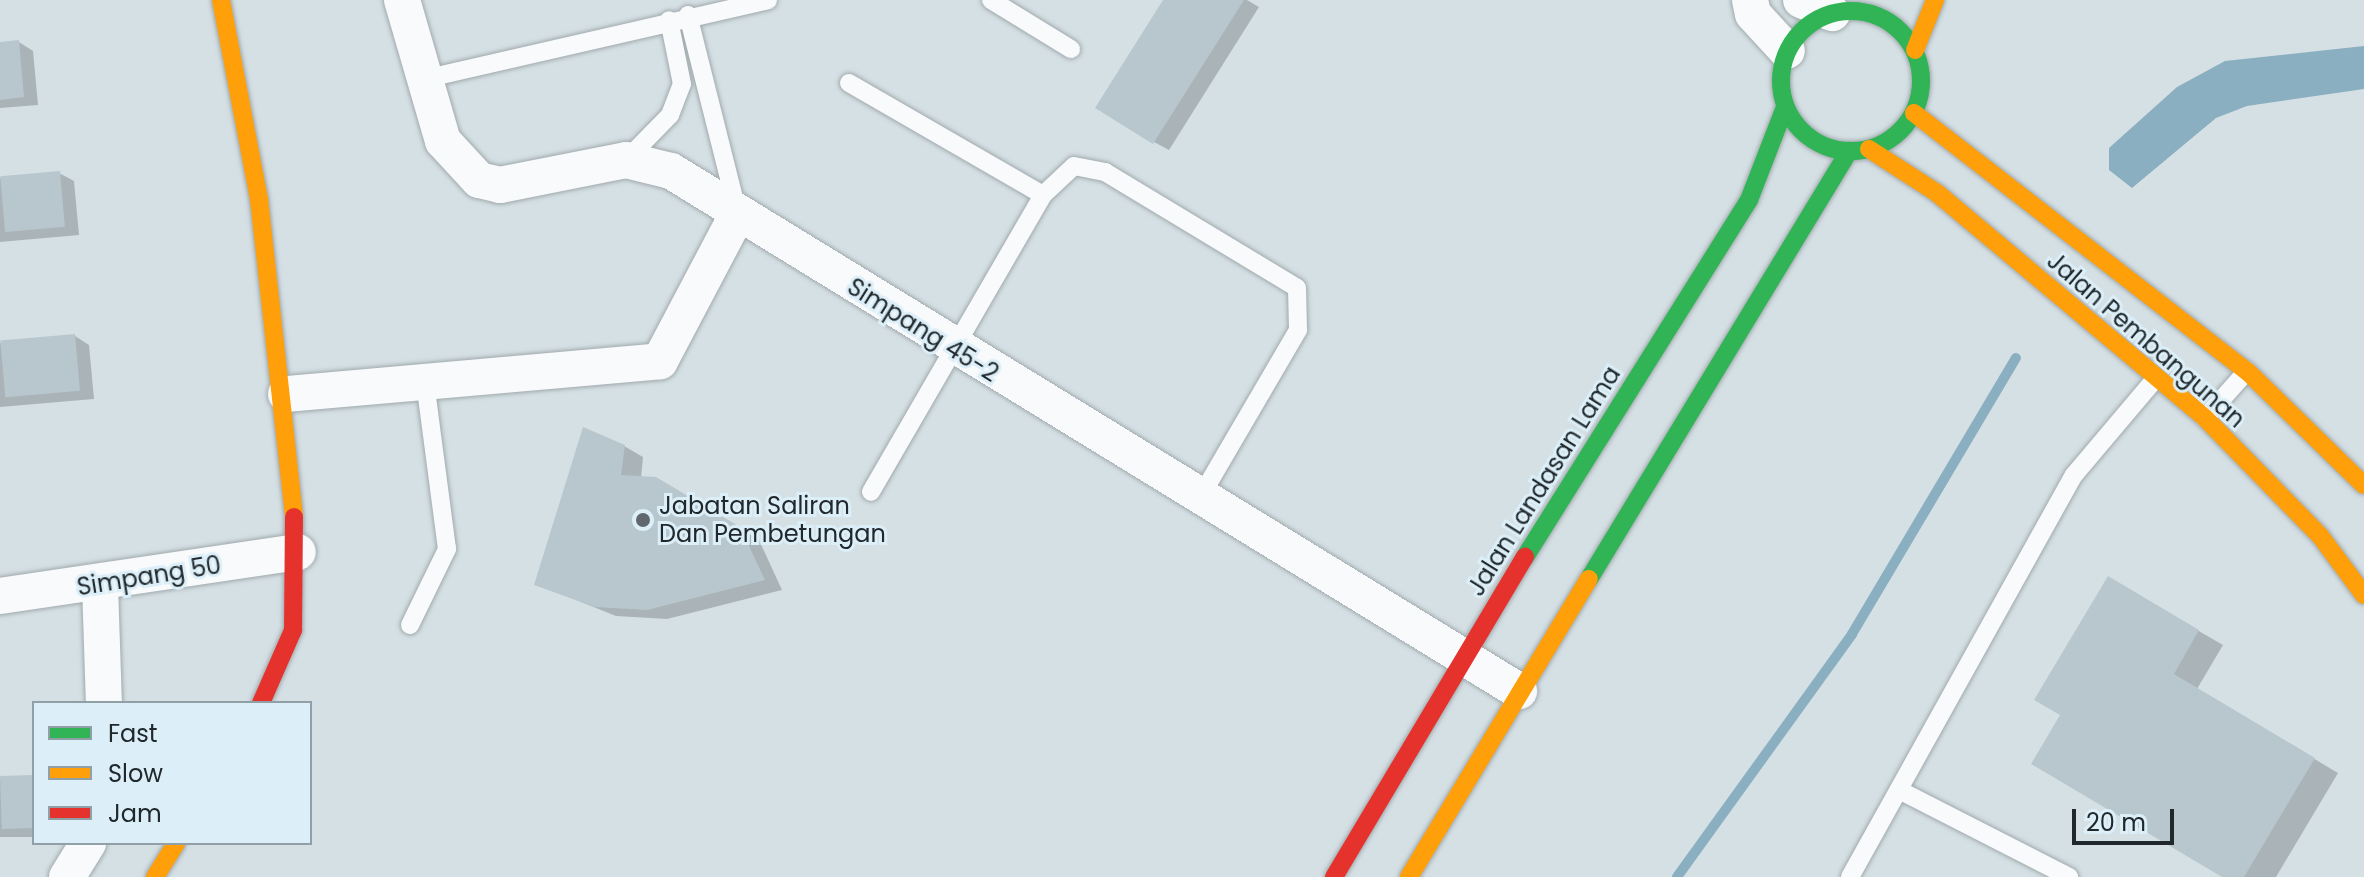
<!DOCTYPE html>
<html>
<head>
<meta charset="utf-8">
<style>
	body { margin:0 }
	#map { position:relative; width:2364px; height:877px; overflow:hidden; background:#d5e0e5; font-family:Poppins,sans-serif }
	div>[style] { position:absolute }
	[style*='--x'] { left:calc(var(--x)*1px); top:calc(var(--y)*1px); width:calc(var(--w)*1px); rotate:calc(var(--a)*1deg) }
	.water>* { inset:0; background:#8aafc0 }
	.shadow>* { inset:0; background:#0003; transform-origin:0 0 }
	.stream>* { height:10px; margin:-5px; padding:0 5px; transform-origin:5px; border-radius:5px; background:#8aafc0 }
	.building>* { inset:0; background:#b8c7cd; transform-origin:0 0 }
	.roads { filter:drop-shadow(0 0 2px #a1aaad) drop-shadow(0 0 2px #a1aaad) }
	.lane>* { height:18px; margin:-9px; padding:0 9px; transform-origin:9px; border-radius:9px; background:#f9fafb }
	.street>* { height:36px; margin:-18px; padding:0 18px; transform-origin:18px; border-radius:18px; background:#f9fafb }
	.fast>* { height:18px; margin:-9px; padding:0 9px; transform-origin:9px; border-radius:9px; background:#30b455 }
	.fast>.ring { margin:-9px; padding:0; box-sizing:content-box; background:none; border:18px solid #30b455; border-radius:50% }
	.slow>* { height:18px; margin:-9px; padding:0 9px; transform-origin:9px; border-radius:9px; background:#ff9f0a }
	.jam>* { height:18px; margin:-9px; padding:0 9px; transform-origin:9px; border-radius:9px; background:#e5322d }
	.dots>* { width:22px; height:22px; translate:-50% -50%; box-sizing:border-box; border:4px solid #dceff8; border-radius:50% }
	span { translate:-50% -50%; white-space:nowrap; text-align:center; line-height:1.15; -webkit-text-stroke:6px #dceff8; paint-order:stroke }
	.street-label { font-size:24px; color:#21282c }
	.poi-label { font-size:24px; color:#21282c }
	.left { translate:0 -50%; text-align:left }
	.legend { position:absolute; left:32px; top:701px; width:280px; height:144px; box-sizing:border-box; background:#dceff8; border:2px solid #919fa6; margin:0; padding:10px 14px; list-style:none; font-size:24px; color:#21282c }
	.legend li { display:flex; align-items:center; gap:16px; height:40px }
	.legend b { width:40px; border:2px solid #919fa6 }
	.scale { position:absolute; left:2072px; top:809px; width:102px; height:36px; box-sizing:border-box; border:4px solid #21282c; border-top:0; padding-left:10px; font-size:24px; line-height:28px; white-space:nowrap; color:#21282c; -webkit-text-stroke:6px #dceff8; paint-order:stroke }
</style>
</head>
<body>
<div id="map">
	<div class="water">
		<i style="clip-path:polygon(2364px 46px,2364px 89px,2247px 106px,2216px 118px,2132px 188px,2109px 170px,2109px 148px,2177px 87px,2225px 61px)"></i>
	</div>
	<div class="shadow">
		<i style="clip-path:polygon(1166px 0,1247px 0,1259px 7px,1169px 150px,1154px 142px)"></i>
		<i style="clip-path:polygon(19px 42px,33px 51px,38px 105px,0 108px,0 44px)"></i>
		<i style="clip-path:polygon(59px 173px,74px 181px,79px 235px,0 242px,0 178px)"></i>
		<i style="clip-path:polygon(75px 336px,89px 345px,94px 399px,0 407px,0 343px)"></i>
		<i style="clip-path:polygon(624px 446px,643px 457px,641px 478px,656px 479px,759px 540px,782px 590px,667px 619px,616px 616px,536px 584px)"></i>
		<i style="clip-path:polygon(2109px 579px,2223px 645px,2197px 689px,2338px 773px,2276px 877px,2226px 877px,2063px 714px)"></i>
		<i style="left:34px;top:778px;width:59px;height:34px;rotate:90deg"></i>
	</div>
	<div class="stream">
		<i style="--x:1677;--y:877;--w:299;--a:-54.2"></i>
		<i style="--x:1852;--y:634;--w:321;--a:-59.3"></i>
	</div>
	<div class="building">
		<i style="clip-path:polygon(1163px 0,1244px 0,1153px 144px,1095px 108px)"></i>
		<i style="clip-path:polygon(19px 40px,24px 97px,0 100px,0 42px)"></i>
		<i style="left:60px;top:171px;width:56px;height:60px;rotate:85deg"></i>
		<i style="left:75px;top:334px;width:57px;height:75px;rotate:85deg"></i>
		<i style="clip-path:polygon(583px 427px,625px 445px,621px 475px,656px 477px,740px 527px,765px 580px,647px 610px,595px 607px,534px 585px)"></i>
		<i style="clip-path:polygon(2108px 576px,2199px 630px,2174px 674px,2315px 758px,2244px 877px,2222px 877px,2031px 764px,2060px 715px,2034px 700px)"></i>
		<i style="left:32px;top:775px;width:53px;height:32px;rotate:88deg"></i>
	</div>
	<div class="roads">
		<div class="lane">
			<i style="--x:991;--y:0;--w:94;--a:31.5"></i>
			<i style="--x:688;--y:15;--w:197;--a:75.9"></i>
			<i style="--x:424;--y:79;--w:353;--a:-12.9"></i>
			<i style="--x:849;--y:83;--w:224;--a:30"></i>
			<i style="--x:1043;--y:195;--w:343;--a:120.1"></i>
			<i style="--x:626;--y:160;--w:63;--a:-45.6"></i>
			<i style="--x:670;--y:115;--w:33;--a:-69"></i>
			<i style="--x:682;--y:84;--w:65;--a:-101.5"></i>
			<i style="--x:1043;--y:195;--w:42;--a:-43.1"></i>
			<i style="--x:1074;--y:166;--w:32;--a:11"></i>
			<i style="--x:1105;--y:172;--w:224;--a:31.1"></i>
			<i style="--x:1297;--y:288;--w:42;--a:88.6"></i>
			<i style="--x:1298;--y:330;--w:194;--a:120.3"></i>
			<i style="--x:2205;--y:418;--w:63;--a:-48.2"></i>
			<i style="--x:410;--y:625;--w:85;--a:-64"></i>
			<i style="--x:447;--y:549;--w:169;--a:-97.5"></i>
			<i style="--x:1901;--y:791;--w:189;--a:27.1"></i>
			<i style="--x:1850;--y:877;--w:460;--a:-60.9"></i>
			<i style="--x:2074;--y:475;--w:127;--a:-49.8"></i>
		</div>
		<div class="street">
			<i style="--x:402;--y:0;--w:147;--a:73.8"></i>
			<i style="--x:443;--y:141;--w:53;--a:47.3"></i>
			<i style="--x:479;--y:180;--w:22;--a:13"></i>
			<i style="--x:500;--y:185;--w:128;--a:-11.2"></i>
			<i style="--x:626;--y:160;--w:46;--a:13.7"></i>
			<i style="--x:671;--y:171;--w:995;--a:31.52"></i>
			<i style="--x:1750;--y:0;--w:14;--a:78"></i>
			<i style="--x:1753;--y:14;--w:50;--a:47.4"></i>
			<i style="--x:1801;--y:0;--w:34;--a:23"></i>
			<i style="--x:286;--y:394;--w:375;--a:-5"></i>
			<i style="--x:660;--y:361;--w:167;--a:-62.2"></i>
			<i style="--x:100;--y:585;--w:118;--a:88.1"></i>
			<i style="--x:0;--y:596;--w:301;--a:-8.4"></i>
			<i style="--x:67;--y:877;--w:40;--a:-58"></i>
		</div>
		<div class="fast">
			<i class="ring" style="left:1781px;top:11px;width:122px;height:122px"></i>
			<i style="--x:1525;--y:557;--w:421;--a:-57.9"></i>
			<i style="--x:1749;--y:200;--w:100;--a:-68.8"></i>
			<i style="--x:1589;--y:579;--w:501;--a:-58.72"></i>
		</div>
		<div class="slow">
			<i style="--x:221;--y:0;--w:203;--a:79.2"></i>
			<i style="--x:259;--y:199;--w:320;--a:83.7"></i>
			<i style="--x:1915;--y:50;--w:54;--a:-68.2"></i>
			<i style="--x:1914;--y:113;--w:421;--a:37.8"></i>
			<i style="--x:2247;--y:371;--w:163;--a:44.3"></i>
			<i style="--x:1869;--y:149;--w:81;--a:32.9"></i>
			<i style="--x:1937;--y:193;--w:350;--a:40"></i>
			<i style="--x:2205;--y:418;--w:166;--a:45.7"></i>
			<i style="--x:2321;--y:537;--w:72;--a:53.4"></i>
			<i style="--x:155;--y:877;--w:40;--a:-58"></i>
			<i style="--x:1409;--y:877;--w:348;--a:-58.9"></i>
		</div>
		<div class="jam">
			<i style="--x:261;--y:703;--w:80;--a:-66.3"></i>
			<i style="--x:293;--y:630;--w:113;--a:-89.5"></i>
			<i style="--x:1334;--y:877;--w:373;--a:-59.2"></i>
		</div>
	</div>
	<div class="dots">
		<i style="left:643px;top:520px;background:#60686d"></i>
	</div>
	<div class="street-label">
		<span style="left:923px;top:330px;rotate:32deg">Simpang 45-2</span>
		<span style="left:2146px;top:340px;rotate:41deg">Jalan Pembangunan</span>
		<span style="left:1544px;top:481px;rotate:-58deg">Jalan Landasan Lama</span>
		<span style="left:149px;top:576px;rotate:-9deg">Simpang 50</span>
	</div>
	<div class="poi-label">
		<span class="left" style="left:659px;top:520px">Jabatan Saliran<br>Dan Pembetungan</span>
	</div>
	<ul class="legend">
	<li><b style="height:10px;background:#30b455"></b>Fast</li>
	<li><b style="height:10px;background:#ff9f0a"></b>Slow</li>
	<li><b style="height:10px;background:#e5322d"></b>Jam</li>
	</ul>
	<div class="scale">20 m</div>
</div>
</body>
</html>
